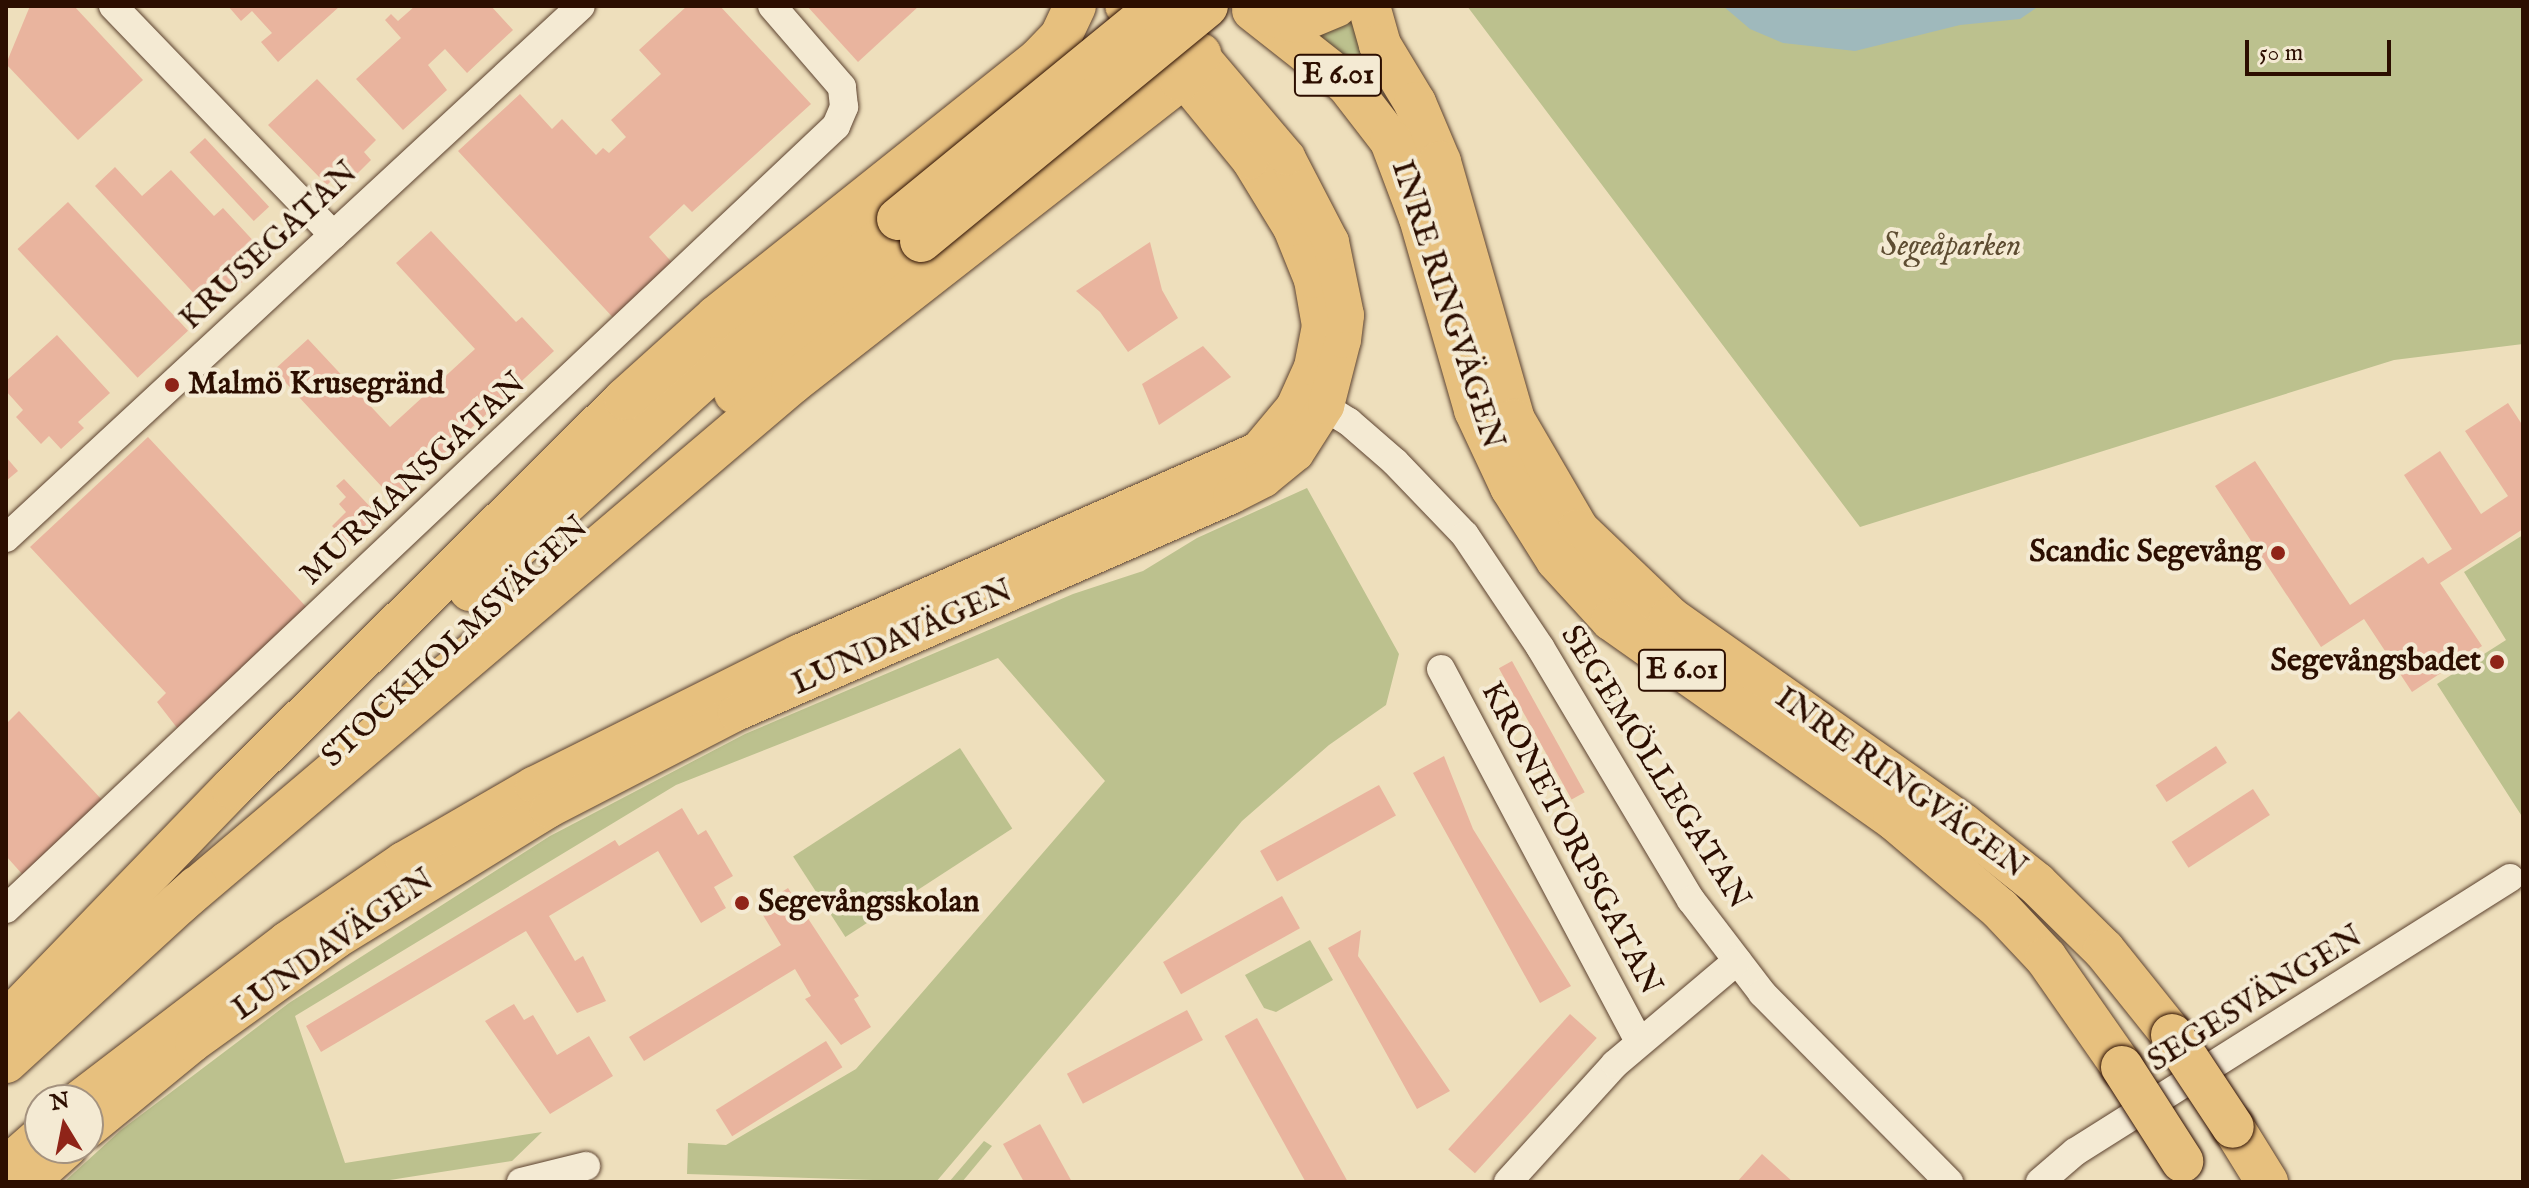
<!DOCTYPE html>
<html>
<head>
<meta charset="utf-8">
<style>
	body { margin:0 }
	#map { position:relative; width:2529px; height:1188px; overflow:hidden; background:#eedfbc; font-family:"IM FELL English",serif }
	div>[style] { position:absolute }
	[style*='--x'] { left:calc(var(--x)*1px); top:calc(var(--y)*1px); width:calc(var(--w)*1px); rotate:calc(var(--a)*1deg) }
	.green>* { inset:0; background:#bcc18e; transform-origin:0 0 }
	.water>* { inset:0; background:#9fb9bc }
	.building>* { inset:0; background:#e9b49e; transform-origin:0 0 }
	.roads { filter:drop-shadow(0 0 2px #5c422f) drop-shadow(0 0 2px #5c422f) }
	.minor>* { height:28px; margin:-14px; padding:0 14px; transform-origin:14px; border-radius:14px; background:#f4ead3 }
	.major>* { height:36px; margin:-18px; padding:0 18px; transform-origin:18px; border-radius:18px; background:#e7c07e }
	.highway>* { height:42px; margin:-21px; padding:0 21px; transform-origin:21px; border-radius:21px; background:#e7c07e }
	.bridges { filter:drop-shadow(0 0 2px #2c0e00) drop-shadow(0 0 2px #2c0e00) }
	.highway-bridge>* { height:42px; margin:-21px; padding:0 21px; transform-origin:21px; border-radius:21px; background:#e7c07e }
	.dots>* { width:22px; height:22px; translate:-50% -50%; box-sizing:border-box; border:4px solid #f4ead3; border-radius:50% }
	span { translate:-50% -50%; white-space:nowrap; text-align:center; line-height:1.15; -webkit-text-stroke:8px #f4ead3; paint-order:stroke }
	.shield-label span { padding:2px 6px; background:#f4ead3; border:2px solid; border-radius:6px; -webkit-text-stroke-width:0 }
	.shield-label { font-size:30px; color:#2c0e00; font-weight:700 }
	.street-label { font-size:32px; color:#2c0e00 }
	.park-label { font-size:32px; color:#5e4d32; font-style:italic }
	.poi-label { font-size:32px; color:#2c0e00; font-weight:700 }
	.left { translate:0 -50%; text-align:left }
	.right { translate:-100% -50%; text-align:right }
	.frame { position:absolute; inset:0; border:8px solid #2c0e00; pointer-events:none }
	.north { position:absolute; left:24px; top:1084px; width:80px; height:80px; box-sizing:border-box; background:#f4ead3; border:2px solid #a4927f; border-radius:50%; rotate:350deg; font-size:22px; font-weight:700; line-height:32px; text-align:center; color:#2c0e00 }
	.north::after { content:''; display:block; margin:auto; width:28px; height:36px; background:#8f2418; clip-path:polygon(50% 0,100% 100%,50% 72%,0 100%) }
	.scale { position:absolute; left:2245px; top:40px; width:146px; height:36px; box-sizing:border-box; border:4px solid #2c0e00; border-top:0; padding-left:10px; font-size:24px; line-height:28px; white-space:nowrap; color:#2c0e00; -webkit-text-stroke:6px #f4ead3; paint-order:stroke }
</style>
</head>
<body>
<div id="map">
	<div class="green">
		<i style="clip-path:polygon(1467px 6px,2523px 6px,2523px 344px,2394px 360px,1860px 527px)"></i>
		<i style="clip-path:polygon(1354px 9px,1399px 105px,1385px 113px,1313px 36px)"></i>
		<i style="clip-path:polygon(1307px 488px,1399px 654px,1386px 705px,1329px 745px,1242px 821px,936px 1182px,687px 1174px,688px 1143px,726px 1145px,856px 1069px,1105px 781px,998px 658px,676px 785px,295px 1016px,345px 1163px,542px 1132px,512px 1161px,377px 1182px,64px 1182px,121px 1130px,289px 1003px,550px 836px,745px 734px,1073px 594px,1143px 571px,1197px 538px)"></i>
		<i style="clip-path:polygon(2523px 535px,2523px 818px,2437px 684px,2506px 640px,2464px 572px)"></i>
		<i style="left:960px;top:748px;width:96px;height:199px;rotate:57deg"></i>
		<i style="clip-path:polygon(1310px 940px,1333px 980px,1276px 1012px,1264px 1008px,1245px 975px)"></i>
		<i style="clip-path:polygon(984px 1141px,992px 1146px,962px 1182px,949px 1182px)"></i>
	</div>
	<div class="water">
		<i style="clip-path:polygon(1723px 6px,1841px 9px,2039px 6px,2020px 19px,1960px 25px,1855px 51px,1783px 43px,1750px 29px)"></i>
	</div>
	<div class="building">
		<i style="clip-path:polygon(30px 6px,74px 6px,143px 80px,78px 140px,6px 64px)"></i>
		<i style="clip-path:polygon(228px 6px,340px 6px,278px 62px,261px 42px,272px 33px,252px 11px,241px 21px)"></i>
		<i style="clip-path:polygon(415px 6px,491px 6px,513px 30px,467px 73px,445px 49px,428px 65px,447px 90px,403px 130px,356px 79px,401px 38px,385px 20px,391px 14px,398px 21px)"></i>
		<i style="clip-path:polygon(687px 6px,720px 6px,811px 104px,692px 212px,684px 204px,649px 237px,678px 269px,619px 324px,458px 151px,520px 94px,552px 129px,562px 119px,596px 155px,603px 148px,609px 153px,626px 137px,611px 120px,661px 74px,639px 50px)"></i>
		<i style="clip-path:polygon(807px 6px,919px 6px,858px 62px)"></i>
		<i style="clip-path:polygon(317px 79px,376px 140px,364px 152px,371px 160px,346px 185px,337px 175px,327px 185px,268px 125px)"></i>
		<i style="left:205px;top:138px;width:94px;height:21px;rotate:47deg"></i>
		<i style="clip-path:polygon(115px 167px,142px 196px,171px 170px,214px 216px,223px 208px,269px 258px,210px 311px,95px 186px)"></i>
		<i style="left:68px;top:202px;width:176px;height:69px;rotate:47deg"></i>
		<i style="clip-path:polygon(431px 231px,516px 322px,522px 317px,554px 351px,394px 500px,274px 370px,308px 339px,390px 427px,475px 349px,396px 263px)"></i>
		<i style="clip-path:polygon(1150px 242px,1162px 290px,1178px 318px,1128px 352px,1100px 312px,1076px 291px)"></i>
		<i style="clip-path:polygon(57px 335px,110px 393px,78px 422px,84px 428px,61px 449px,49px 436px,41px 444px,16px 417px,23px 410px,6px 391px,6px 381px)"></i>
		<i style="clip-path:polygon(1203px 346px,1231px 377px,1159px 425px,1142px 384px)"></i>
		<i style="clip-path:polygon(2508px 403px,2523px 426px,2523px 529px,2440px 583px,2482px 646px,2412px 692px,2364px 619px,2321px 647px,2215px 486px,2255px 461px,2350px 605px,2423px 557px,2428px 564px,2452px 549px,2404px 475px,2440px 451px,2481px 514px,2508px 496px,2465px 431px)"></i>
		<i style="clip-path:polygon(148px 437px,311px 612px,181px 733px,157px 702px,166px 693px,30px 547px)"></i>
		<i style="clip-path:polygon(6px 457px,18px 471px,6px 481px)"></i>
		<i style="clip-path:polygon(344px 479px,377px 514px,348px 542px,332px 526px,346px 512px,339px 504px,346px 497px,336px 486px)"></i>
		<i style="left:1512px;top:661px;width:150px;height:15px;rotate:61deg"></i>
		<i style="clip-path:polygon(19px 711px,103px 801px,23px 875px,6px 856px,6px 724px)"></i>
		<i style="left:2216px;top:746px;width:20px;height:72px;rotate:57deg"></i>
		<i style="clip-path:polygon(1444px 756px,1473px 829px,1571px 986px,1540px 1003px,1413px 773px)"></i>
		<i style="left:1379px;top:785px;width:35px;height:136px;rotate:61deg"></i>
		<i style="left:2253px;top:789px;width:31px;height:97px;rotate:57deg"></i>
		<i style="clip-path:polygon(682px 808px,698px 835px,706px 830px,733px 876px,714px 887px,726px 908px,701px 923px,658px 851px,549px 916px,575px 961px,583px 956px,606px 1001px,577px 1013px,526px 931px,321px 1052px,306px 1026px,615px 840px,619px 846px)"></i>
		<i style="clip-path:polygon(788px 888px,859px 996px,854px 999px,871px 1027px,841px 1045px,805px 999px,811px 996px,795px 969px,644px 1061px,629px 1037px,781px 945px,758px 907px)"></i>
		<i style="left:1282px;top:896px;width:37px;height:136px;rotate:61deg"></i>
		<i style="clip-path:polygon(1361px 930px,1358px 956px,1450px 1091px,1417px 1109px,1328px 948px)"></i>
		<i style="clip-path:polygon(514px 1004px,524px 1020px,533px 1015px,557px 1055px,589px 1036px,613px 1076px,550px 1114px,485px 1021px)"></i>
		<i style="left:1187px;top:1010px;width:34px;height:136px;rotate:62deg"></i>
		<i style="left:1570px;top:1014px;width:36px;height:182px;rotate:42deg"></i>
		<i style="left:1257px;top:1018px;width:187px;height:37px;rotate:61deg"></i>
		<i style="left:826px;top:1041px;width:31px;height:130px;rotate:58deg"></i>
		<i style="clip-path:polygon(1040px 1124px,1072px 1182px,1024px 1182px,1003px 1144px)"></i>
		<i style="clip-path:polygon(1762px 1154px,1793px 1182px,1737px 1182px)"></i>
	</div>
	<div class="roads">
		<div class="minor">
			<i style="--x:113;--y:6;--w:318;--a:46.1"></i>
			<i style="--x:1310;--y:398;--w:46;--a:31.6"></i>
			<i style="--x:1349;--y:422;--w:61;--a:41"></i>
			<i style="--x:1395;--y:462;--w:101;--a:46.2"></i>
			<i style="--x:1465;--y:535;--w:135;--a:56.2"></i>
			<i style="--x:1540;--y:647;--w:295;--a:59.2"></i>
			<i style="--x:1691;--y:900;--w:117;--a:52.6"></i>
			<i style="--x:1762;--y:993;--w:266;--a:45.3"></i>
			<i style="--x:6;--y:538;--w:783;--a:-42.78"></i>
			<i style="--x:1441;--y:669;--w:421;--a:62"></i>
			<i style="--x:6;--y:909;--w:1141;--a:-43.33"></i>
			<i style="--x:836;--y:126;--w:21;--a:-67"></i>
			<i style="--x:844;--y:107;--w:20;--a:-96"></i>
			<i style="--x:842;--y:87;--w:107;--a:-130.8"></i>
			<i style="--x:521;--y:1182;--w:67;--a:-13.8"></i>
			<i style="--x:1508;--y:1182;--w:159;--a:-47.8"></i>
			<i style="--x:1615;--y:1064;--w:160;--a:-40.2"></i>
			<i style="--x:2040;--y:1182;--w:46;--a:-40.6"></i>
			<i style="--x:2075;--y:1152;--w:514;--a:-32.21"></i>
		</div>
		<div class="major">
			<i style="--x:77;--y:1100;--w:263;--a:-37.4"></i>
			<i style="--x:286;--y:940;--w:142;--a:-34.4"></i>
			<i style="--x:403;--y:860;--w:150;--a:-30"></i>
			<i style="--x:533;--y:785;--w:296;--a:-26.5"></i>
			<i style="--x:798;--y:653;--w:503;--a:-23.81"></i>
			<i style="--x:1258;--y:450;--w:56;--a:-50.1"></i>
			<i style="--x:1294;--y:407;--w:44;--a:-65.8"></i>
			<i style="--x:1312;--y:367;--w:42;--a:-79"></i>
			<i style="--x:1320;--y:326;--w:47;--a:-99.9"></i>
			<i style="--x:1312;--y:280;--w:56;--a:-112"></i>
			<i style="--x:1291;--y:228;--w:79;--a:-121.5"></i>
			<i style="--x:1250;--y:161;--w:200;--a:-129.3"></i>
			<i style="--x:88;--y:1130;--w:136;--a:-39.3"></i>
			<i style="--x:193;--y:1044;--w:178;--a:-35.8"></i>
			<i style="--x:337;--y:940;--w:248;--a:-31.6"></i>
			<i style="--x:548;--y:810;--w:212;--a:-27.3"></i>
			<i style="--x:736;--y:713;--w:540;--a:-23.67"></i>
			<i style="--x:1231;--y:496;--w:37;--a:-27"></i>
			<i style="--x:1264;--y:479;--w:41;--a:-39.1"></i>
			<i style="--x:1296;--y:453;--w:56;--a:-57.4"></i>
			<i style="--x:1326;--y:406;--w:68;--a:-75.6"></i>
			<i style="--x:1343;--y:340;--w:25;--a:-83"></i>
			<i style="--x:1346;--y:315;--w:75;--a:-101.6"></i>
			<i style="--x:1331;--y:242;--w:96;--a:-117.4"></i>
			<i style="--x:1287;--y:157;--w:162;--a:-130.3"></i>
			<i style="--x:6;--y:1164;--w:45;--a:-41.4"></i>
			<i style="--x:31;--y:1182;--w:51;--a:-41.8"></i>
		</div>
		<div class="highway">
			<i style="--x:1369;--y:6;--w:41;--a:74.2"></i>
			<i style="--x:1380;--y:45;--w:68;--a:58.9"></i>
			<i style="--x:1415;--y:103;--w:64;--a:67"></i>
			<i style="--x:1440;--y:162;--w:268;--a:74"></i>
			<i style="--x:1514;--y:420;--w:127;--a:59.8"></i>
			<i style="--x:1578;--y:530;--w:127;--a:43.7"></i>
			<i style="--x:1670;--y:618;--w:357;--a:35.2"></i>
			<i style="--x:1962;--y:824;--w:95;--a:38.6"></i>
			<i style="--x:2036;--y:883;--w:95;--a:44.6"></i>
			<i style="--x:2104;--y:950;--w:109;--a:51.3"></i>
			<i style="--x:1253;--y:10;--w:120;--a:38.2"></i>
			<i style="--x:1347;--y:84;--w:72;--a:52.3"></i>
			<i style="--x:1391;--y:141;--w:82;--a:69.4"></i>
			<i style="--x:1420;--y:218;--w:200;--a:74"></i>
			<i style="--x:1475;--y:410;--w:85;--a:64.9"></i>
			<i style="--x:1511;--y:487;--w:86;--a:57.8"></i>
			<i style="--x:1557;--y:560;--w:81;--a:47.5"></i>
			<i style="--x:1612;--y:620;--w:345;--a:35.2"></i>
			<i style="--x:1894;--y:819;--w:139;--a:40.3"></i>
			<i style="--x:2000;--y:909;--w:67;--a:46.8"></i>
			<i style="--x:2046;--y:958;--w:133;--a:55.1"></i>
			<i style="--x:1259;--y:12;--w:40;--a:14.4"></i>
			<i style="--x:1298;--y:22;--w:41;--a:-22.8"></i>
			<i style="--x:735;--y:393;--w:240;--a:-39.3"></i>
			<i style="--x:470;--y:590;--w:428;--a:-42.1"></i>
			<i style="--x:788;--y:303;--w:138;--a:-37.4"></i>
			<i style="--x:177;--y:905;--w:807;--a:-40.32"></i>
			<i style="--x:792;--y:383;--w:492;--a:-38"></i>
			<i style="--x:1180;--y:80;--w:33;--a:-52"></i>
			<i style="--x:6;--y:1022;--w:325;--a:-46"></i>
			<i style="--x:232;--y:788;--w:553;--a:-44.71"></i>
			<i style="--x:625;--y:399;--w:122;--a:-42"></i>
			<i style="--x:716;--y:317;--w:413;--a:-38.6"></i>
			<i style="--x:1039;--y:59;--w:32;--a:-46"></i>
			<i style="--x:1061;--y:36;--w:33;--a:-65"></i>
			<i style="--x:6;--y:1062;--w:259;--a:-42.5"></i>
			<i style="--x:2233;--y:1127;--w:65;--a:58.3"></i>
		</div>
	</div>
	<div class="bridges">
		<div class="highway-bridge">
			<i style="--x:898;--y:219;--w:336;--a:-39.3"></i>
			<i style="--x:921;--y:241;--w:370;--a:-39.4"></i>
			<i style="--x:2172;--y:1035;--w:110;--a:56.5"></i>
			<i style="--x:2122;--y:1067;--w:112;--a:57.4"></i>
		</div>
	</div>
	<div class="dots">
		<i style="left:172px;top:385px;background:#8f2418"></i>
		<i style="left:2278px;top:553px;background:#8f2418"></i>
		<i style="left:2497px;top:662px;background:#8f2418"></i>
		<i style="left:742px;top:903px;background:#8f2418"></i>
	</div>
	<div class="shield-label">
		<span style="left:1338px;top:75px">E 6.01</span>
		<span style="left:1682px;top:670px">E 6.01</span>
	</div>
	<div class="street-label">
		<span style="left:270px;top:247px;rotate:-43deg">KRUSEGATAN</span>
		<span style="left:1446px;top:305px;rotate:72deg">INRE RINGVÄGEN</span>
		<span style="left:414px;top:480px;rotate:-43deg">MURMANSGATAN</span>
		<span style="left:903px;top:639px;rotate:-24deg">LUNDAVÄGEN</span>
		<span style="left:456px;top:643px;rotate:-43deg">STOCKHOLMSVÄGEN</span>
		<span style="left:1654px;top:768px;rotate:58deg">SEGEMÖLLEGATAN</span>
		<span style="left:1900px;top:784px;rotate:36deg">INRE RINGVÄGEN</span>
		<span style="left:1570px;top:839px;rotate:62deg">KRONETORPSGATAN</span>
		<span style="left:334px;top:946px;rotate:-35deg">LUNDAVÄGEN</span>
		<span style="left:2256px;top:1000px;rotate:-32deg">SEGESVÄNGEN</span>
	</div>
	<div class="park-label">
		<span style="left:1951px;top:247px">Segeåparken</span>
	</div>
	<div class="poi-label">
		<span class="left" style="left:188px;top:385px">Malmö Krusegränd</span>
		<span class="right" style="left:2262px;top:553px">Scandic Segevång</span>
		<span class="right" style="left:2481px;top:662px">Segevångsbadet</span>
		<span class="left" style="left:758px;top:903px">Segevångsskolan</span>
	</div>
	<div class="frame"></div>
	<div class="north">N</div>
	<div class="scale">50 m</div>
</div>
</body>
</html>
